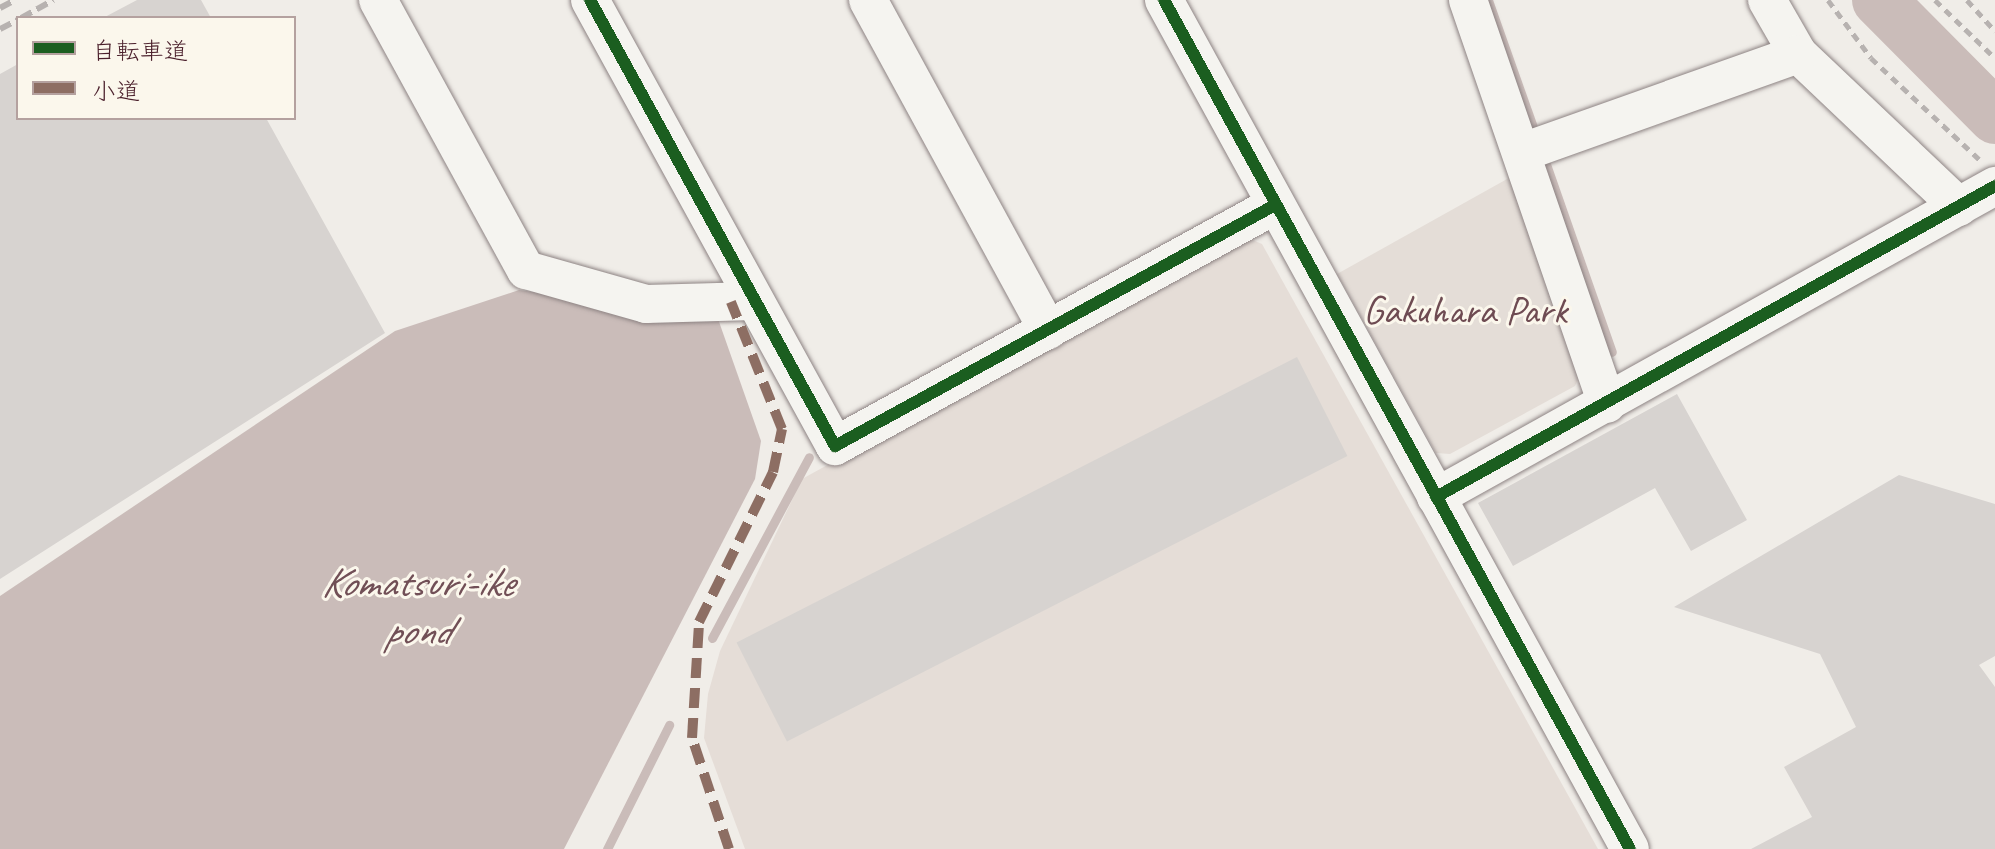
<!DOCTYPE html>
<html>
<head>
<meta charset="utf-8">
<style>
	body { margin:0 }
	#map { position:relative; width:1995px; height:849px; overflow:hidden; background:#f0ede8; font-family:Caveat,"Klee One",sans-serif }
	div>[style] { position:absolute }
	[style*='--x'] { left:calc(var(--x)*1px); top:calc(var(--y)*1px); width:calc(var(--w)*1px); rotate:calc(var(--a)*1deg) }
	.built>* { inset:0; background:#e5ddd7 }
	.green>* { inset:0; background:#e4ddd7 }
	.water>* { inset:0; background:#cabcb9 }
	.stream>* { height:9px; margin:-4.5px; padding:0 4.5px; transform-origin:4.5px; border-radius:4.5px; background:#cabcb9 }
	.river>* { height:54px; margin:-27px; padding:0 27px; transform-origin:27px; border-radius:27px; background:#cabcb9 }
	.building>* { inset:0; background:#d7d3d0; transform-origin:0 0 }
	.path>* { height:5px; margin-top:-2.5px; transform-origin:0; background:repeating-linear-gradient(90deg,#b7b2b0 0 8px,transparent 0 14px) }
	.roads { filter:drop-shadow(0 0 2px #8d8383) drop-shadow(0 0 2px #8d8383) }
	.minor>* { height:38px; margin:-19px; padding:0 19px; transform-origin:19px; border-radius:19px; background:#f5f4f0 }
	.rail>* { height:6px; margin-top:-3px; transform-origin:0; background:repeating-linear-gradient(90deg,#b7b2b0 0 12px,transparent 0 18px) }
	.quiet>* { height:10px; margin-top:-5px; transform-origin:0; background:repeating-linear-gradient(90deg,#8d6e63 0 20px,transparent 0 30px) }
	.cycleway>* { height:12px; margin:-6px; padding:0 6px; transform-origin:6px; border-radius:6px; background:#1b5e20 }
	span { translate:-50% -50%; white-space:nowrap; text-align:center; line-height:1.15; -webkit-text-stroke:6px #fbf7ec; paint-order:stroke }
	.park-label { font-size:40px; color:#6e4b52 }
	.water-label { font-size:42px; color:#714f56; font-style:italic }
	.legend { position:absolute; left:16px; top:16px; width:280px; height:104px; box-sizing:border-box; background:#fbf7ec; border:2px solid #b4a19f; margin:0; padding:10px 14px; list-style:none; font-size:24px; color:#4a1f2b }
	.legend li { display:flex; align-items:center; gap:16px; height:40px }
	.legend b { width:40px; border:2px solid #b4a19f }
</style>
</head>
<body>
<div id="map">
	<div class="built">
		<i style="clip-path:polygon(1243px 236px,1262px 244px,1598px 849px,745px 849px,704px 738px,708px 694px,720px 651px,802px 479px)"></i>
	</div>
	<div class="green">
		<i style="clip-path:polygon(1516px 174px,1584px 366px,1575px 386px,1450px 454px,1436px 453px,1337px 274px)"></i>
	</div>
	<div class="water">
		<i style="clip-path:polygon(519px 290px,717px 316px,761px 441px,755px 479px,564px 849px,0 849px,0 596px,395px 331px)"></i>
	</div>
	<div class="stream">
		<i style="--x:1488;--y:0;--w:135;--a:70.5"></i>
		<i style="--x:1546;--y:164;--w:199;--a:70.7"></i>
		<i style="--x:712;--y:638;--w:205;--a:-61.8"></i>
		<i style="--x:607;--y:849;--w:139;--a:-63.4"></i>
	</div>
	<div class="river">
		<i style="--x:1879;--y:0;--w:165;--a:45.2"></i>
	</div>
	<div class="building">
		<i style="clip-path:polygon(137px 0,201px 0,211px 18px,103px 18px)"></i>
		<i style="clip-path:polygon(18px 64px,18px 118px,266px 118px,385px 333px,0 579px,0 74px)"></i>
		<i style="left:1297px;top:357px;width:111px;height:629px;rotate:63deg"></i>
		<i style="clip-path:polygon(1677px 394px,1747px 520px,1691px 551px,1655px 488px,1513px 566px,1478px 503px)"></i>
		<i style="clip-path:polygon(1899px 475px,1995px 504px,1995px 656px,1979px 665px,1995px 687px,1995px 849px,1751px 849px,1812px 817px,1784px 767px,1856px 727px,1820px 654px,1674px 607px)"></i>
	</div>
	<div class="path">
		<i style="--x:1828;--y:0;--w:72;--a:53.4"></i>
		<i style="--x:1871;--y:58;--w:148;--a:43.1"></i>
		<i style="--x:1935;--y:0;--w:83;--a:44"></i>
		<i style="--x:1967;--y:0;--w:42;--a:47.9"></i>
	</div>
	<div class="roads">
		<div class="minor">
			<i style="--x:378;--y:0;--w:308;--a:61.3"></i>
			<i style="--x:526;--y:270;--w:125;--a:15.8"></i>
			<i style="--x:646;--y:304;--w:108;--a:-1.6"></i>
			<i style="--x:590;--y:0;--w:509;--a:61.22"></i>
			<i style="--x:835;--y:446;--w:502;--a:-28.71"></i>
			<i style="--x:868;--y:0;--w:376;--a:61.4"></i>
			<i style="--x:1164;--y:0;--w:968;--a:61.24"></i>
			<i style="--x:1468;--y:0;--w:427;--a:71"></i>
			<i style="--x:1767;--y:0;--w:62;--a:60.1"></i>
			<i style="--x:1798;--y:54;--w:222;--a:43.5"></i>
			<i style="--x:1523;--y:152;--w:292;--a:-19.6"></i>
			<i style="--x:1436;--y:497;--w:640;--a:-29.09"></i>
		</div>
	</div>
	<div class="rail">
		<i style="--x:0;--y:8;--w:17;--a:-28"></i>
		<i style="--x:21;--y:18;--w:37;--a:-29"></i>
		<i style="--x:0;--y:29;--w:20;--a:-27"></i>
	</div>
	<div class="quiet">
		<i style="--x:729;--y:849;--w:117;--a:-108.4"></i>
		<i style="--x:692;--y:738;--w:116;--a:-86.5"></i>
		<i style="--x:699;--y:622;--w:167;--a:-63.7"></i>
		<i style="--x:773;--y:472;--w:44;--a:-78.2"></i>
		<i style="--x:782;--y:429;--w:137;--a:-111.9"></i>
	</div>
	<div class="cycleway">
		<i style="--x:590;--y:0;--w:509;--a:61.22"></i>
		<i style="--x:835;--y:446;--w:502;--a:-28.71"></i>
		<i style="--x:1164;--y:0;--w:968;--a:61.24"></i>
		<i style="--x:1436;--y:497;--w:640;--a:-29.09"></i>
	</div>
	<div class="park-label">
		<span style="left:1465px;top:310px">Gakuhara Park</span>
	</div>
	<div class="water-label">
		<span style="left:417px;top:607px">Komatsuri-ike<br>pond</span>
	</div>
	<ul class="legend">
	<li><b style="height:10px;background:#1b5e20"></b>自転車道</li>
	<li><b style="height:10px;background:#8d6e63"></b>小道</li>
	</ul>
</div>
</body>
</html>
